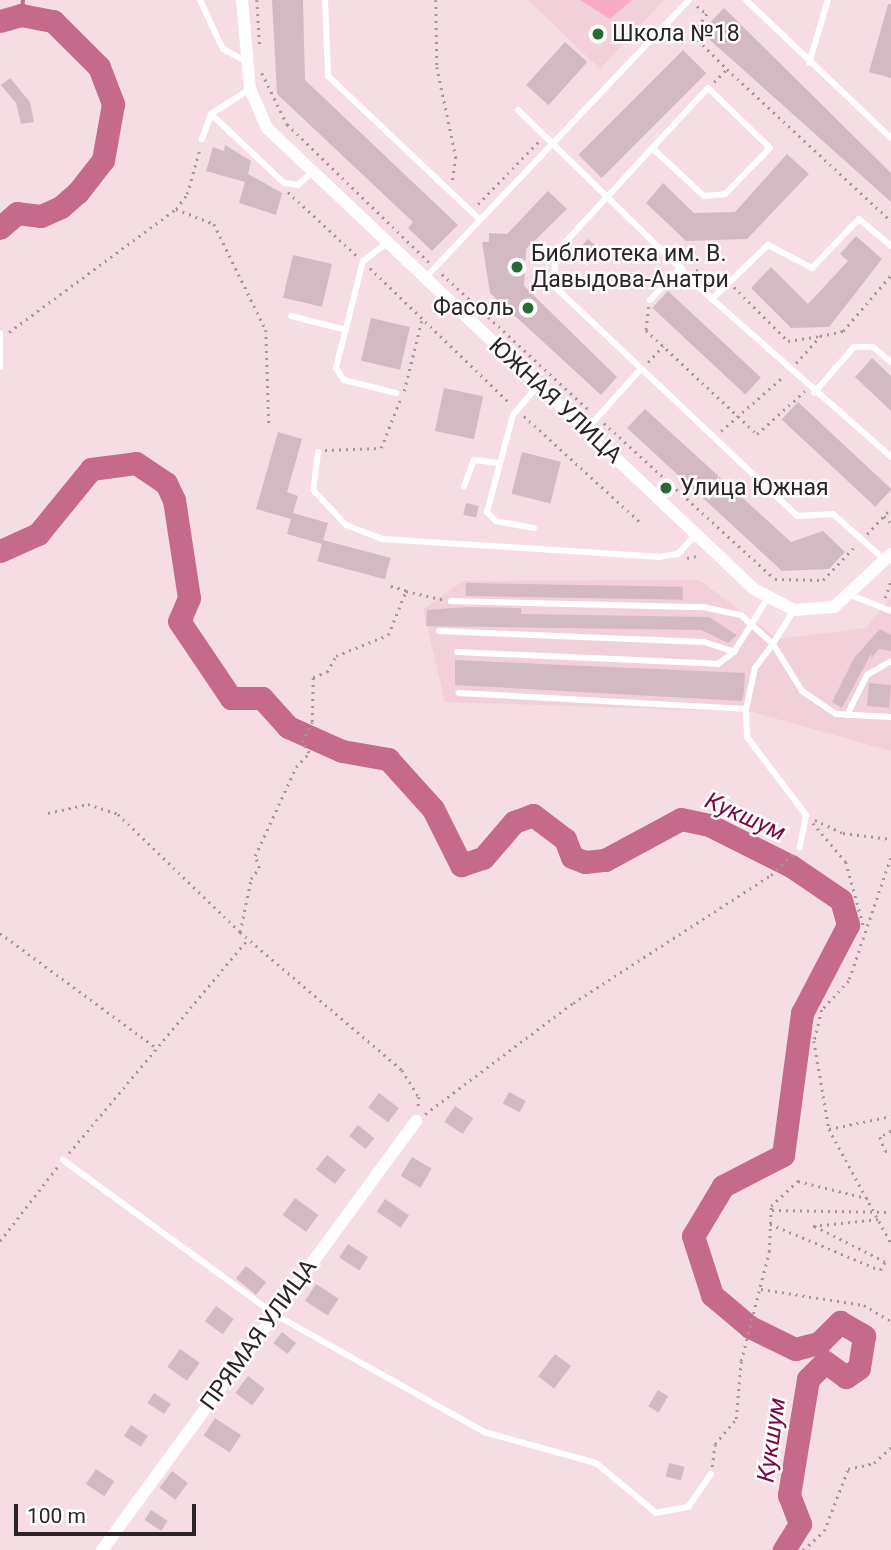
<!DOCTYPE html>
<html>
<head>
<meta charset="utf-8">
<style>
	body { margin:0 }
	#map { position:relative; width:891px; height:1550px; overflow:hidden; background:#f6dde4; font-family:Roboto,sans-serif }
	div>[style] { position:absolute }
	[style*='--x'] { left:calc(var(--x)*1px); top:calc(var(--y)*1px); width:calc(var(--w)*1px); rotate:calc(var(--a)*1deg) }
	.built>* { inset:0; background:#f2d0da }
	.green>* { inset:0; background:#f7abc4 }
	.stream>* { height:3.5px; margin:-1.75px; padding:0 1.75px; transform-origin:1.75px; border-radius:1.75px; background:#c56a8b }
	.river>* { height:23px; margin:-11.5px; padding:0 11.5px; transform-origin:11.5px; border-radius:11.5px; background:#c56a8b }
	.building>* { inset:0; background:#d3bac2; transform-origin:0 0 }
	.path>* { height:2.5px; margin-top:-1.25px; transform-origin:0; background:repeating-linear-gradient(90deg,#a8959a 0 2px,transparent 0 7px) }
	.service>* { height:6px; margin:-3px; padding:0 3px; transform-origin:3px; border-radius:3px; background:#fff }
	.minor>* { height:12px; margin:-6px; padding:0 6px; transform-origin:6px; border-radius:6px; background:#fff }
	.dots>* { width:19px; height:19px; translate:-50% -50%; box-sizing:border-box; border:4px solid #fff; border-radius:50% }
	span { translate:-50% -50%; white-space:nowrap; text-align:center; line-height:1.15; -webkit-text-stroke:5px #fff; paint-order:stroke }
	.poi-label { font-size:23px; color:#2c2326 }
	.left { translate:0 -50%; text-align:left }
	.right { translate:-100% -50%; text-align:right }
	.street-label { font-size:23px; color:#2c2326 }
	.water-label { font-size:24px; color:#7c0642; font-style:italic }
	.scale { position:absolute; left:14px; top:1504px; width:182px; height:32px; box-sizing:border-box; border:4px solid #2c2326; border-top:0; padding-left:9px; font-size:21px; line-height:24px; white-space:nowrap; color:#2c2326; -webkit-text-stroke:5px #fff; paint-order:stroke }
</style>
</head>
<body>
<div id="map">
	<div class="built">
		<i style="clip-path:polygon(528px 0,664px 0,600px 69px)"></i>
		<i style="clip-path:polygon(699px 580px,778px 639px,866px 628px,891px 597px,891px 751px,752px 712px,445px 702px,423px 609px,463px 581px)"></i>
	</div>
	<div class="green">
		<i style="clip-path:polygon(580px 0,632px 0,610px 19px)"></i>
	</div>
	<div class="stream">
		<i style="--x:21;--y:15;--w:15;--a:-82"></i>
	</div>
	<div class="river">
		<i style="--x:0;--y:21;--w:22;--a:-16"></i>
		<i style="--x:21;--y:15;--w:33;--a:11"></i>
		<i style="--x:53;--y:21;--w:65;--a:45"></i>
		<i style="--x:99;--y:67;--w:40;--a:69"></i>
		<i style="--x:113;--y:104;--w:57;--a:100.1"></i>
		<i style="--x:103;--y:160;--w:41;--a:128"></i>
		<i style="--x:78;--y:192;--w:23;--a:139"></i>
		<i style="--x:61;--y:207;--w:22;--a:156"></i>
		<i style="--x:41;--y:216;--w:24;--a:-173"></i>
		<i style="--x:17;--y:213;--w:23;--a:139"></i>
		<i style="--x:0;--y:551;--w:42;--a:-24.1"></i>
		<i style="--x:38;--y:534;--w:84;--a:-50.8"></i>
		<i style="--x:91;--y:469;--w:45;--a:-7.6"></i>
		<i style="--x:136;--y:463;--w:36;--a:34"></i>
		<i style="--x:166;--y:483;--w:19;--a:65"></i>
		<i style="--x:174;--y:500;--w:99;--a:81.3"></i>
		<i style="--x:189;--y:598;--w:25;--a:113"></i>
		<i style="--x:179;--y:621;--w:93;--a:56"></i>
		<i style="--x:231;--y:698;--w:31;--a:0"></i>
		<i style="--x:262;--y:698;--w:39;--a:48"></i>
		<i style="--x:288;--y:727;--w:59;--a:24"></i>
		<i style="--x:342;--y:751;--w:47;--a:9.9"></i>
		<i style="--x:388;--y:759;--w:67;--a:48"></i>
		<i style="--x:433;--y:809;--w:63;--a:63.4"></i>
		<i style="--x:461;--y:865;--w:23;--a:-18"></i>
		<i style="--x:483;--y:858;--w:48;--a:-49.3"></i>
		<i style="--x:514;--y:822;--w:20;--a:-20"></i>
		<i style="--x:533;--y:815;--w:40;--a:37"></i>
		<i style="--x:565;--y:839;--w:19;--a:69"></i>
		<i style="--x:572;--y:857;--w:14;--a:21"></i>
		<i style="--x:585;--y:862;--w:20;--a:-6"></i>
		<i style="--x:605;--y:860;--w:86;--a:-28.3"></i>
		<i style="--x:681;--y:819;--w:29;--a:12"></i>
		<i style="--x:709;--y:825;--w:92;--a:26.6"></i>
		<i style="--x:791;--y:866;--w:60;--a:34.2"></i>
		<i style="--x:841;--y:900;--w:26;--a:74"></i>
		<i style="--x:848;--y:925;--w:99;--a:117.6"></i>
		<i style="--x:802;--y:1013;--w:143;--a:97.6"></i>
		<i style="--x:783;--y:1155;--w:68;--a:152.7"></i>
		<i style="--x:723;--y:1186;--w:58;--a:121"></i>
		<i style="--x:693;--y:1236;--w:62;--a:72.1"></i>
		<i style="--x:712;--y:1295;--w:50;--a:40.1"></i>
		<i style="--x:750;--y:1327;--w:50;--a:26.1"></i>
		<i style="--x:795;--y:1349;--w:25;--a:-14"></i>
		<i style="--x:819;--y:1343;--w:30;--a:-45"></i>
		<i style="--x:840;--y:1322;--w:28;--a:30"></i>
		<i style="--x:864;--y:1336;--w:32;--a:99"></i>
		<i style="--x:859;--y:1368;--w:16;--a:145"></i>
		<i style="--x:846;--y:1377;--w:26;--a:-144"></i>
		<i style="--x:825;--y:1362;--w:24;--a:135"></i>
		<i style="--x:808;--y:1379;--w:118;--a:99.3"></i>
		<i style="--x:789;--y:1495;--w:31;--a:69"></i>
		<i style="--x:800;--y:1524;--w:31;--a:122"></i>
	</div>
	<div class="building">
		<i style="clip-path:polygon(272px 0,303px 0,305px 80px,458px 225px,432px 251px,408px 228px,413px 222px,277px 94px)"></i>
		<i style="clip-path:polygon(888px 4px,891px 4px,891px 78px,869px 72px)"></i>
		<i style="clip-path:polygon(724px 8px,891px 173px,891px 202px,701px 32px)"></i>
		<i style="left:565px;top:42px;width:30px;height:58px;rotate:42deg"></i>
		<i style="left:683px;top:50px;width:33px;height:148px;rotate:45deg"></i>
		<i style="clip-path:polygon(10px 78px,30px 102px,34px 122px,21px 124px,16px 103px,1px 85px)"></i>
		<i style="clip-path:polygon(225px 145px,251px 161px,248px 174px,282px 193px,276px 215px,239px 203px,245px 182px,206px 171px,213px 147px,224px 151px)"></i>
		<i style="clip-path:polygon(787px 154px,809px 174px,747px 239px,686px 241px,646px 203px,663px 183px,694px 213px,735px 212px)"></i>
		<i style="clip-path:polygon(548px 191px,567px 209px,526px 249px,524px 286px,617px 377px,601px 395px,490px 293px,482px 242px,489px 242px,489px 233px,507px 234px)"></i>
		<i style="clip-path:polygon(856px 236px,882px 259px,829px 327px,791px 328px,751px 288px,771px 267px,808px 304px,848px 261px,840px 254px)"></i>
		<i style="left:588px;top:239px;width:12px;height:19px;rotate:42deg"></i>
		<i style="left:293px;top:255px;width:40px;height:44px;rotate:13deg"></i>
		<i style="left:668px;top:291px;width:127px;height:23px;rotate:43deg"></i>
		<i style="left:371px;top:318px;width:40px;height:44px;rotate:13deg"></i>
		<i style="clip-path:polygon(872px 358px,891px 376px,891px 411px,855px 377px)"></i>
		<i style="left:444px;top:388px;width:40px;height:44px;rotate:12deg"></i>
		<i style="left:798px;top:402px;width:128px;height:24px;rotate:43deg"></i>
		<i style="clip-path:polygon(645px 409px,791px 542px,823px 531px,845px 552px,829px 569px,782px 571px,627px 428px)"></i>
		<i style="clip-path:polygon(278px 432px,302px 439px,287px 492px,298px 496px,293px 513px,328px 523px,322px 544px,287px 534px,291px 519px,256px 509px)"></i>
		<i style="left:522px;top:452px;width:40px;height:43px;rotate:14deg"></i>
		<i style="left:466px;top:503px;width:13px;height:12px;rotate:13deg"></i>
		<i style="left:323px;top:540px;width:70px;height:22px;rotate:15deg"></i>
		<i style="left:466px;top:583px;width:217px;height:13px;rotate:1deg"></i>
		<i style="clip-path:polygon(466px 607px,521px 608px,521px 614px,709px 617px,737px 635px,728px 643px,701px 630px,426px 626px,427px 610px)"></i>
		<i style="clip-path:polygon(880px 629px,891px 635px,891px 651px,879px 649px,871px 659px,872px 652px,842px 708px,832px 702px,854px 658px)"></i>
		<i style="clip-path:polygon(455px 660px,745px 673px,744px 692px,742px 701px,455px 685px)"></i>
		<i style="left:869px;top:683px;width:22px;height:23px;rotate:5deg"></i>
		<i style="left:509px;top:1092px;width:19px;height:13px;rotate:28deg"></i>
		<i style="left:379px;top:1093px;width:25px;height:18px;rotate:37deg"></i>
		<i style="left:455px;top:1106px;width:22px;height:19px;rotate:34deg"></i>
		<i style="left:358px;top:1125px;width:21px;height:14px;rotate:39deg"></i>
		<i style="left:327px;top:1155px;width:24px;height:18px;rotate:38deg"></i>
		<i style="left:412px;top:1157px;width:23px;height:22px;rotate:31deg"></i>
		<i style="left:295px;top:1198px;width:29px;height:21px;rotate:36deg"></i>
		<i style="left:385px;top:1199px;width:29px;height:15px;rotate:34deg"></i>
		<i style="left:348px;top:1244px;width:24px;height:16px;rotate:33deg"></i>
		<i style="left:246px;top:1266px;width:26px;height:16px;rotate:39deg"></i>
		<i style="left:316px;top:1284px;width:27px;height:20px;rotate:33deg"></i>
		<i style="left:216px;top:1306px;width:22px;height:19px;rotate:36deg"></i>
		<i style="left:282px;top:1332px;width:18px;height:14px;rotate:38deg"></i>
		<i style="left:180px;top:1349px;width:24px;height:22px;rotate:35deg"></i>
		<i style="left:555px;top:1354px;width:20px;height:28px;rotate:37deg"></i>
		<i style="left:248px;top:1376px;width:21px;height:21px;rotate:37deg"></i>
		<i style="left:658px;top:1390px;width:12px;height:19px;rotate:31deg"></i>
		<i style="left:154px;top:1393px;width:20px;height:12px;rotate:33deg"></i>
		<i style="left:215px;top:1418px;width:31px;height:21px;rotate:33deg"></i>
		<i style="left:131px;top:1425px;width:20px;height:13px;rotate:33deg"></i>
		<i style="left:669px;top:1463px;width:16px;height:14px;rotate:14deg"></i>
		<i style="left:96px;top:1469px;width:22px;height:18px;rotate:34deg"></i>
		<i style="left:172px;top:1471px;width:20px;height:21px;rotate:37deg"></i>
		<i style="left:151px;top:1510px;width:20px;height:12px;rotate:33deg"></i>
	</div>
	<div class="path">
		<i style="--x:257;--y:0;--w:49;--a:86.5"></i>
		<i style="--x:436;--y:0;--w:67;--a:89.1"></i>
		<i style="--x:437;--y:67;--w:92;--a:78.1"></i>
		<i style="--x:456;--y:157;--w:27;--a:98"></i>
		<i style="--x:697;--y:6;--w:13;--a:39"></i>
		<i style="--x:707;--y:14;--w:25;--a:124"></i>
		<i style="--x:693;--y:35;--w:48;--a:45"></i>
		<i style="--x:262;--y:73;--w:57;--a:63.9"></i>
		<i style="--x:287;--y:124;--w:198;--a:44.2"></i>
		<i style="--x:714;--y:82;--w:18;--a:-45"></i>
		<i style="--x:727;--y:69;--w:224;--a:42.8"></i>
		<i style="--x:288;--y:192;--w:94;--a:42.8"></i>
		<i style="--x:478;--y:204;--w:88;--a:-45.9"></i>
		<i style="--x:176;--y:209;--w:41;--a:21.5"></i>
		<i style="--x:214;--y:224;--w:118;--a:63.9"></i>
		<i style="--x:266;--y:330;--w:95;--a:88.2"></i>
		<i style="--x:370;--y:268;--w:196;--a:44"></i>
		<i style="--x:696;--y:270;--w:25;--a:18"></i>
		<i style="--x:442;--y:274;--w:203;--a:42.8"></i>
		<i style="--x:734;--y:287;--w:76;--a:45"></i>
		<i style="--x:788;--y:341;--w:32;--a:-9"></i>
		<i style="--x:649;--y:307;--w:23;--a:97"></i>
		<i style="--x:646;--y:330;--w:152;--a:43.1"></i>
		<i style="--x:757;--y:434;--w:64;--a:-41.9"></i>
		<i style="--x:9;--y:332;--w:207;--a:-36.4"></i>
		<i style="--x:176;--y:209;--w:19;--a:-54"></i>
		<i style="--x:187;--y:194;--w:48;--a:-74.2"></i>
		<i style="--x:648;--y:362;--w:22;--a:-47"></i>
		<i style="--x:796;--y:363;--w:36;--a:-48"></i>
		<i style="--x:820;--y:336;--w:24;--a:-12"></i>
		<i style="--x:843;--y:331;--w:74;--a:-49.4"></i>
		<i style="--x:404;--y:391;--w:74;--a:-76"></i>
		<i style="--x:524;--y:416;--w:156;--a:42.4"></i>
		<i style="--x:604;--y:423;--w:231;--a:42.4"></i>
		<i style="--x:775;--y:579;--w:48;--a:1.2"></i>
		<i style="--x:823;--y:580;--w:47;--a:-46.7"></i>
		<i style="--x:721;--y:431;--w:84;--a:-41.1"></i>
		<i style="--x:325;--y:450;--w:56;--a:-2"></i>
		<i style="--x:381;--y:448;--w:52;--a:-68.4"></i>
		<i style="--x:884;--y:516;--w:10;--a:45"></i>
		<i style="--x:867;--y:534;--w:35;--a:-47"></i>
		<i style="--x:687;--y:558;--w:9;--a:-13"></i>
		<i style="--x:406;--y:591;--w:39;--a:13"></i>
		<i style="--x:885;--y:598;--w:18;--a:-71"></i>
		<i style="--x:48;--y:813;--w:41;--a:-12.7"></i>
		<i style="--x:88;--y:804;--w:32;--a:18"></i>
		<i style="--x:118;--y:814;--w:170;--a:44"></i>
		<i style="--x:240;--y:932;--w:213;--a:40.4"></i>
		<i style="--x:402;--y:1070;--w:32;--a:58"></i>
		<i style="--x:419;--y:1097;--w:13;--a:94"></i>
		<i style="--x:815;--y:820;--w:31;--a:25"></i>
		<i style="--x:843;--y:833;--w:48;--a:7.1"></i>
		<i style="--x:813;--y:823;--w:51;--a:49.8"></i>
		<i style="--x:846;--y:862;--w:68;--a:74.7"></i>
		<i style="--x:891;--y:858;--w:130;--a:108.9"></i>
		<i style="--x:849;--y:981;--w:40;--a:133"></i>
		<i style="--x:822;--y:1010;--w:32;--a:104"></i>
		<i style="--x:814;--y:1041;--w:89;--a:80.3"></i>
		<i style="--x:829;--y:1129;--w:130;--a:61.5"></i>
		<i style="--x:240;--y:932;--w:54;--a:-78.3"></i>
		<i style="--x:251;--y:879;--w:14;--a:-54"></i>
		<i style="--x:259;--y:868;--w:13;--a:-108"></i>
		<i style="--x:255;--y:856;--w:98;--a:-65.3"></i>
		<i style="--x:296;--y:767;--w:19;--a:-47"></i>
		<i style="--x:309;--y:753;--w:13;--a:-122"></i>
		<i style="--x:302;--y:742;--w:22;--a:-63"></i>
		<i style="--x:312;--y:722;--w:45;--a:-88.7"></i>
		<i style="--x:313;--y:677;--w:15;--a:-20"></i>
		<i style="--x:327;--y:672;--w:18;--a:-61"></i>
		<i style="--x:336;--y:656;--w:56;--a:-22"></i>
		<i style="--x:388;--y:635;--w:48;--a:-67.8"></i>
		<i style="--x:406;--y:591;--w:17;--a:-163"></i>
		<i style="--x:0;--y:933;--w:192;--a:36.3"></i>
		<i style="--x:425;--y:1114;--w:185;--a:-36.9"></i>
		<i style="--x:573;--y:1003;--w:236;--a:-32.9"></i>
		<i style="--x:771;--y:875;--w:30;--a:-44"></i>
		<i style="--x:829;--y:1129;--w:63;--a:-11.8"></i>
		<i style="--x:891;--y:1131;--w:13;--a:151"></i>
		<i style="--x:880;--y:1137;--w:15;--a:70"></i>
		<i style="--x:885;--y:1151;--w:6;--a:-9"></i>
		<i style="--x:69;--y:1153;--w:279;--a:-50.1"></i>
		<i style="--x:772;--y:1210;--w:119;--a:1"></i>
		<i style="--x:770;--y:1224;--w:119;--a:22.7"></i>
		<i style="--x:880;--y:1270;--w:9;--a:-58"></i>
		<i style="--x:885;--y:1262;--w:80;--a:-153.4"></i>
		<i style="--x:813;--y:1226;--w:66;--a:-6.1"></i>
		<i style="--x:0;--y:1241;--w:95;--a:-52.3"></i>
		<i style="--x:761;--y:1289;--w:104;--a:8.8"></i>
		<i style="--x:864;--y:1305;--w:31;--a:31"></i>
		<i style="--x:712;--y:1467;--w:23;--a:-83"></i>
		<i style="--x:715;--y:1444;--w:33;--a:-50"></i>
		<i style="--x:736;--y:1419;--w:58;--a:-85.1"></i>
		<i style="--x:741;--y:1361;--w:113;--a:-75.6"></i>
		<i style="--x:769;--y:1252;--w:46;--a:-87.5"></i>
		<i style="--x:771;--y:1206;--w:37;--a:-43"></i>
		<i style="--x:798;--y:1181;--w:74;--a:14"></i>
		<i style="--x:803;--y:1550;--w:28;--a:-42"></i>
		<i style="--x:824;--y:1531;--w:66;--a:-68.8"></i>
		<i style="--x:848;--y:1469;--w:27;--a:-13"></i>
		<i style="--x:874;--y:1463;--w:23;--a:-43"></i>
	</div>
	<div class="service">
		<i style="--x:200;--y:0;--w:54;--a:64.9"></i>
		<i style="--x:223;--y:49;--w:26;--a:28"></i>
		<i style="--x:325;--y:0;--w:76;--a:87.7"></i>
		<i style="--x:328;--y:76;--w:207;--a:43.4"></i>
		<i style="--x:746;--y:0;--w:200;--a:43.6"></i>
		<i style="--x:809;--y:63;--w:66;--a:-73.2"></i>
		<i style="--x:250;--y:89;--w:46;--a:147.3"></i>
		<i style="--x:211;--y:114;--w:100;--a:43.4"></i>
		<i style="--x:284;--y:183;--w:14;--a:8"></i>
		<i style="--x:298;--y:185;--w:18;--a:-43"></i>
		<i style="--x:518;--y:110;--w:271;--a:44.3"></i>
		<i style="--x:712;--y:299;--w:239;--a:41.4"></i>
		<i style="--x:202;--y:139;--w:27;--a:-70"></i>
		<i style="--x:652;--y:148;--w:71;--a:42.7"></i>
		<i style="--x:704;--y:196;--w:21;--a:-5"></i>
		<i style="--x:725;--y:194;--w:64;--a:-45.6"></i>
		<i style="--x:770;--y:148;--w:86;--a:-135.9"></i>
		<i style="--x:708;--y:88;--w:82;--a:133"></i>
		<i style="--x:652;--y:148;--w:65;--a:132.5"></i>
		<i style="--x:608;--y:196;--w:76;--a:132.9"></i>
		<i style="--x:556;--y:252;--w:33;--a:95"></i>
		<i style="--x:553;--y:285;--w:336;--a:43.4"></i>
		<i style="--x:797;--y:516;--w:36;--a:-3"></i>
		<i style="--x:833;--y:514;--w:69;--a:41.5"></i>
		<i style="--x:387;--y:243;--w:30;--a:143"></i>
		<i style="--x:363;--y:261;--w:110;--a:104.2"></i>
		<i style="--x:336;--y:368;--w:14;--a:56"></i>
		<i style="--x:344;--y:380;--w:54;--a:14"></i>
		<i style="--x:426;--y:277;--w:382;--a:-46.5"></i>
		<i style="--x:712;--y:299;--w:78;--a:-44"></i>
		<i style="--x:768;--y:245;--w:50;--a:27.6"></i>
		<i style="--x:812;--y:268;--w:68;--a:-46.2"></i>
		<i style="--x:859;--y:219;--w:42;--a:40.2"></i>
		<i style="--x:650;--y:300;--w:45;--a:-45.9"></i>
		<i style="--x:291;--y:316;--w:57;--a:14.3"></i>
		<i style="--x:0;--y:333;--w:34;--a:90"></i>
		<i style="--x:814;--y:393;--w:61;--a:-49"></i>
		<i style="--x:854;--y:347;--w:19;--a:0"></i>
		<i style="--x:873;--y:347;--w:23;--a:40"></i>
		<i style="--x:586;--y:430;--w:82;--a:-48"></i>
		<i style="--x:318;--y:452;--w:38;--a:97"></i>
		<i style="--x:313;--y:490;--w:48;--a:46.7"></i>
		<i style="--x:346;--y:525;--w:40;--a:21"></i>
		<i style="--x:383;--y:539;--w:276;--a:3.7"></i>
		<i style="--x:658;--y:557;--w:20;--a:-9"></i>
		<i style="--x:678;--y:554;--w:25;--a:-48"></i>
		<i style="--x:464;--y:486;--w:28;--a:-69"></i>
		<i style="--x:474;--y:460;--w:25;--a:7"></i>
		<i style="--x:534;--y:528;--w:39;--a:-170"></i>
		<i style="--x:496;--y:521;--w:13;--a:-135"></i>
		<i style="--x:487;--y:512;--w:100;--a:-75"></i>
		<i style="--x:513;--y:415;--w:39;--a:-50"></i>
		<i style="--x:853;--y:596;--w:41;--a:21.5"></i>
		<i style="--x:451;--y:601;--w:252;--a:1.4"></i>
		<i style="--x:703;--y:607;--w:39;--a:12"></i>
		<i style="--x:741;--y:615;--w:43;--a:42.2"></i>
		<i style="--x:773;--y:644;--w:30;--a:127"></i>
		<i style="--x:755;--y:668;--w:42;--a:102.4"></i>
		<i style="--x:746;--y:709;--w:288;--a:-176.8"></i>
		<i style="--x:794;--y:610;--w:40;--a:122"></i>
		<i style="--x:773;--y:644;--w:55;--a:58.3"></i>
		<i style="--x:802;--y:691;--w:41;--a:34.1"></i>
		<i style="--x:836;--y:714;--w:55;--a:3.1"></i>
		<i style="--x:439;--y:631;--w:265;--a:2.4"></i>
		<i style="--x:704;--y:642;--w:32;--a:18"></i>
		<i style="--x:734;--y:652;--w:62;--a:-58.1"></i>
		<i style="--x:457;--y:652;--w:261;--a:2.6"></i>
		<i style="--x:718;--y:664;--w:20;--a:-37"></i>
		<i style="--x:746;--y:709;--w:28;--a:88"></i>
		<i style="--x:747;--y:737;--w:98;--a:52.9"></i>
		<i style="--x:806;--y:815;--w:33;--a:101"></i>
		<i style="--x:847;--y:715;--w:45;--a:-63.4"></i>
		<i style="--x:867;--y:675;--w:28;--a:-30"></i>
		<i style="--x:63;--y:1160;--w:261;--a:36.1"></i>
		<i style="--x:274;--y:1314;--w:241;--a:29.3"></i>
		<i style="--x:484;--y:1432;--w:116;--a:15.5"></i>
		<i style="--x:596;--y:1463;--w:78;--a:39.8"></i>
		<i style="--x:656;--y:1513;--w:33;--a:-11"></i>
		<i style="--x:688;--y:1507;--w:40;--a:-55.1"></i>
	</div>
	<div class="minor">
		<i style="--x:242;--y:0;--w:89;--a:84.9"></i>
		<i style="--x:250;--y:89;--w:43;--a:66.4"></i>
		<i style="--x:267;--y:128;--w:671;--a:43.43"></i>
		<i style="--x:754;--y:589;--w:45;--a:27.7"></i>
		<i style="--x:794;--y:610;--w:40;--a:-4.3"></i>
		<i style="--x:834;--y:607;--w:78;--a:-42.9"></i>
		<i style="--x:102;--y:1550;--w:532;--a:-53.8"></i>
	</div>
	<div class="dots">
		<i style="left:598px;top:34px;background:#266a35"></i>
		<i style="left:517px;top:267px;background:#266a35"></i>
		<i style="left:528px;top:308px;background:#266a35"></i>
		<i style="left:666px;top:488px;background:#266a35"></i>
	</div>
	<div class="poi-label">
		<span class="left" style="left:612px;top:34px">Школа №18</span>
		<span class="left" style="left:531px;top:267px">Библиотека им. В.<br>Давыдова-Анатри</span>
		<span class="right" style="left:514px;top:308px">Фасоль</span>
		<span class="left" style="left:680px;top:488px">Улица Южная</span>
	</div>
	<div class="street-label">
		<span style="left:555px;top:401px;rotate:43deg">ЮЖНАЯ УЛИЦА</span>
		<span style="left:259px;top:1335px;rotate:-54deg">ПРЯМАЯ УЛИЦА</span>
	</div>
	<div class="water-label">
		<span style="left:745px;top:817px;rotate:24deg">Кукшум</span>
		<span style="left:772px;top:1440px;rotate:-82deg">Кукшум</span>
	</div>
	<div class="scale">100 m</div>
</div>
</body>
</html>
